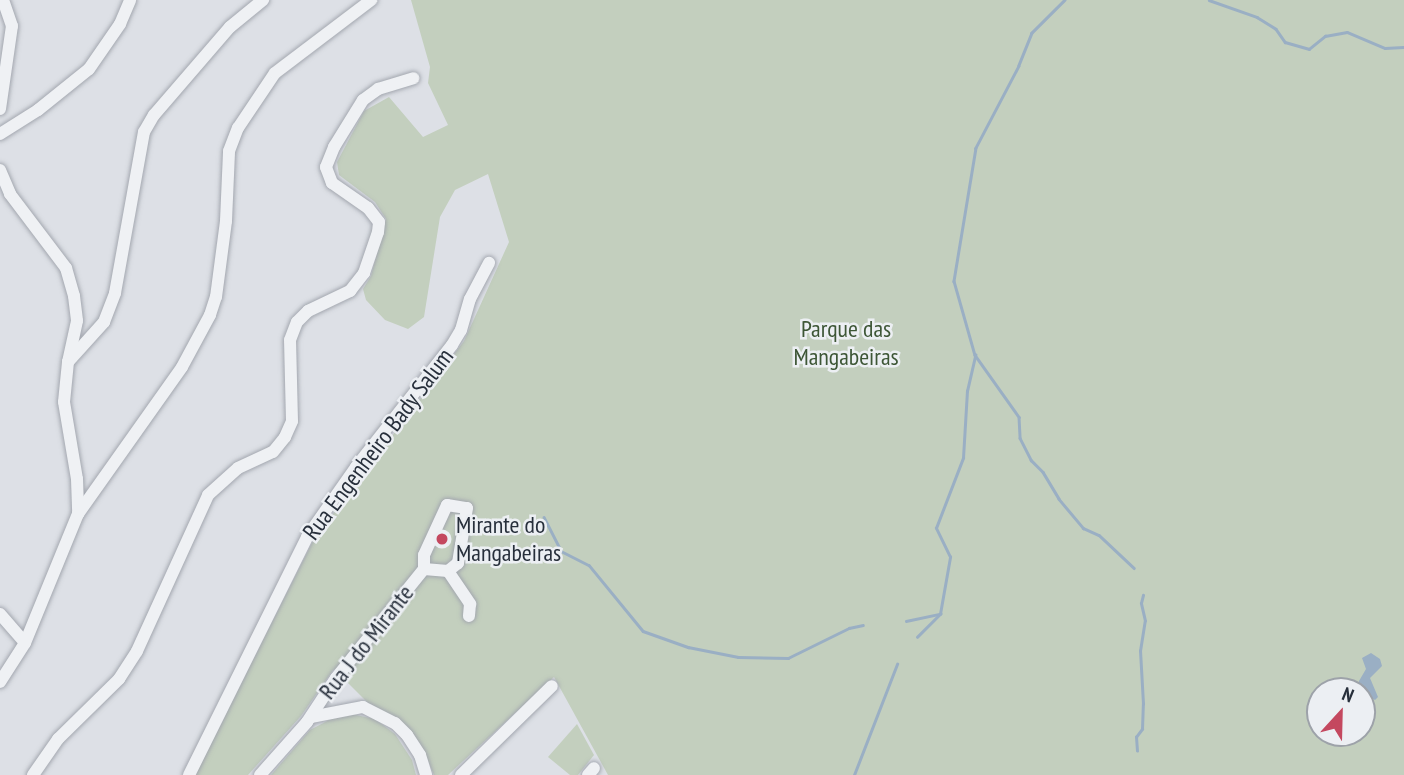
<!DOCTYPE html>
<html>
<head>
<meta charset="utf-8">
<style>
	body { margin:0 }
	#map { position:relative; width:1404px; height:775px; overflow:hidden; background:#dde0e6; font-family:"PT Sans Narrow",sans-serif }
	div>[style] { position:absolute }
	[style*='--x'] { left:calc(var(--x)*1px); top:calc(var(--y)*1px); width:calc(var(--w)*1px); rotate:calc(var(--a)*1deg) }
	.green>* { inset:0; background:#c3cfbe }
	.water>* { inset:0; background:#9aafc4 }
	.stream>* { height:2.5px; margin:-1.25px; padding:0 1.25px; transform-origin:1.25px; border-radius:1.25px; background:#9aafc4 }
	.roads { filter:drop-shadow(0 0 2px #a3a7af) drop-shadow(0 0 2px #a3a7af) }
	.minor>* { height:12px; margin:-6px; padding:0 6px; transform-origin:6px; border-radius:6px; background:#eff1f4 }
	.dots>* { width:19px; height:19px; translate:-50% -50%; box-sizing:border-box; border:4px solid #eceff3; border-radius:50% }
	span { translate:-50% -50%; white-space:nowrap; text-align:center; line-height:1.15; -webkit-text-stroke:5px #eceff3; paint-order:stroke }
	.park-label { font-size:24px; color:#3d5636 }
	.street-label { font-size:24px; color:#272f3b }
	.poi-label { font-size:24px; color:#272f3b }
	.left { translate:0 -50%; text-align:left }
	.north { position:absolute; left:1306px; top:677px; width:70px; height:70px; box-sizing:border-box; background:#eceff3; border:2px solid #9da2a9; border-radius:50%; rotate:22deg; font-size:19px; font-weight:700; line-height:28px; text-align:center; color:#272f3b }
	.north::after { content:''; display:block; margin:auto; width:24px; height:32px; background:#c4485f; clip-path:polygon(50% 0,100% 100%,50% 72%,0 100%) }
</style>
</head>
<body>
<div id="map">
	<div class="green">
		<i style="clip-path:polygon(evenodd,411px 0,1404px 0,1404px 775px,608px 775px,554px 677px,448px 775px,434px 775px,423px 749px,368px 703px,343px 678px,338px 668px,333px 670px,301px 716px,248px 775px,195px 775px,314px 539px,464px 341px,509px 242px,488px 174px,455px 190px,440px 217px,424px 317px,408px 329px,385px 320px,366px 300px,363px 289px,371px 276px,386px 219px,375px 202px,339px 175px,337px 162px,364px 111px,389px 97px,423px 137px,448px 125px,428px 83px,430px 67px,411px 0,1320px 691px,1362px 691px,1362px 733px,1320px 733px,1320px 691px)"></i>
		<i style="clip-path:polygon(351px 714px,375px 719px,395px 734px,412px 760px,416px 775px,271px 775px,310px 730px,329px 720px)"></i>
		<i style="clip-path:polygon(577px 724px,594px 755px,578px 775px,570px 775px,548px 757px)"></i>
	</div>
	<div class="water">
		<i style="clip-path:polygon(1371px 653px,1380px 659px,1382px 666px,1370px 678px,1378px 697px,1375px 700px,1359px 690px,1359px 681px,1366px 669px,1362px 658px)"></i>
	</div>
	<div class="stream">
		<i style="--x:1065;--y:0;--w:47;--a:135"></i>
		<i style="--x:1032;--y:33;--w:35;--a:112"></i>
		<i style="--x:1019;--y:66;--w:93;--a:117.7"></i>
		<i style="--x:976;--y:148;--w:135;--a:99.4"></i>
		<i style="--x:954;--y:281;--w:77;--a:74.2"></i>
		<i style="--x:975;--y:355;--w:76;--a:54.6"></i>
		<i style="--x:1019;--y:417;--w:21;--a:87"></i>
		<i style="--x:1020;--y:438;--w:25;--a:63"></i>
		<i style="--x:1031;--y:460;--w:17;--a:45"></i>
		<i style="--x:1043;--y:472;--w:31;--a:59"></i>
		<i style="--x:1059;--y:499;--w:38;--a:50"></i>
		<i style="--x:1083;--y:528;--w:17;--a:24"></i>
		<i style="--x:1099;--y:535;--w:48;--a:43.3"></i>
		<i style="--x:1209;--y:0;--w:51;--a:19.5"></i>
		<i style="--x:1257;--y:17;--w:22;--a:32"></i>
		<i style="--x:1276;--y:29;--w:16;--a:55"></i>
		<i style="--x:1285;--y:42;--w:25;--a:16"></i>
		<i style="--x:1309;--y:49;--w:21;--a:-39"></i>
		<i style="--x:1325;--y:36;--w:22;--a:-10"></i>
		<i style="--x:1347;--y:32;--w:41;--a:22.8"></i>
		<i style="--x:1385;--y:48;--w:19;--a:-3"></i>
		<i style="--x:544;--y:517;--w:38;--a:63"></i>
		<i style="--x:561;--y:551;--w:31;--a:27"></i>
		<i style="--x:589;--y:565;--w:85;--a:50.7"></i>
		<i style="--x:643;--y:631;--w:48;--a:19.6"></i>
		<i style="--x:688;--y:647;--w:51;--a:11.3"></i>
		<i style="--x:738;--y:657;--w:50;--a:1.1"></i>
		<i style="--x:788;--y:658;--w:68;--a:-26.2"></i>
		<i style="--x:849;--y:628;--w:14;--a:-12"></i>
		<i style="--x:906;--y:621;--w:35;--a:-12"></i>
		<i style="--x:940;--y:614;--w:58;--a:-80"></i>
		<i style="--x:950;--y:557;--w:32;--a:-116"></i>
		<i style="--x:936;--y:528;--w:75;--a:-68.9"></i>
		<i style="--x:963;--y:458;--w:67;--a:-86.6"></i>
		<i style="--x:967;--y:391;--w:37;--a:-77"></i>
		<i style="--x:917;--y:637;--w:33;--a:-45"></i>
		<i style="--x:1137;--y:751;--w:14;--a:-94"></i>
		<i style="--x:1136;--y:737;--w:10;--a:-53"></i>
		<i style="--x:1142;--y:729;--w:25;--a:-88"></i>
		<i style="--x:1143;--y:704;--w:53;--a:-93.2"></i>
		<i style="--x:1140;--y:651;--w:30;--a:-81"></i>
		<i style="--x:1145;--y:621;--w:18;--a:-103"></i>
		<i style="--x:1141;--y:603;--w:8;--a:-76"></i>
		<i style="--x:854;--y:775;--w:119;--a:-68.8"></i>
	</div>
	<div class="roads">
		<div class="minor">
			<i style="--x:0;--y:109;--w:84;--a:-81.8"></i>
			<i style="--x:12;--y:26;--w:28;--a:-109"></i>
			<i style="--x:0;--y:134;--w:45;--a:-32.3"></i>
			<i style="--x:38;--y:110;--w:65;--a:-38.8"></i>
			<i style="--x:89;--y:69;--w:55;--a:-55.4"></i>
			<i style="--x:120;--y:24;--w:26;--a:-67"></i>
			<i style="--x:0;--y:170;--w:26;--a:67"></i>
			<i style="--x:10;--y:194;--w:93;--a:52.9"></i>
			<i style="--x:66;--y:268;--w:29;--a:74"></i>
			<i style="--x:74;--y:296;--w:25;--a:83"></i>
			<i style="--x:77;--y:321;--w:42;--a:102.4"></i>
			<i style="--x:68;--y:362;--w:40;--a:95.7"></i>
			<i style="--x:64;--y:402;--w:78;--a:80.4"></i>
			<i style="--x:77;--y:479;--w:35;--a:88"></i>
			<i style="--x:68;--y:362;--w:54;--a:-48"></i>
			<i style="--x:104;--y:322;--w:31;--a:-69"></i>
			<i style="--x:115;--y:293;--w:164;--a:-79.8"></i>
			<i style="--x:144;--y:132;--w:20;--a:-60"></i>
			<i style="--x:154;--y:115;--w:116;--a:-49.2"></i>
			<i style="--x:230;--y:27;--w:43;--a:-39.3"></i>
			<i style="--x:447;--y:505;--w:20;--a:9"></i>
			<i style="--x:467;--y:508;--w:56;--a:99.3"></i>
			<i style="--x:458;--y:563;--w:13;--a:141"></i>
			<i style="--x:448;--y:571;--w:24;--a:-175"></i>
			<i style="--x:424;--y:569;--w:14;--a:-90"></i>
			<i style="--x:424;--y:555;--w:55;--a:-65.3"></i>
			<i style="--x:448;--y:571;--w:40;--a:56"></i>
			<i style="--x:470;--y:604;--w:12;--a:95"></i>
			<i style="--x:0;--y:614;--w:38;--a:49"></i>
			<i style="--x:0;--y:682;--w:46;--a:-57.3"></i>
			<i style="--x:25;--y:643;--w:139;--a:-67.7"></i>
			<i style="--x:78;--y:514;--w:180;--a:-54.7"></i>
			<i style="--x:182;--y:367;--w:59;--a:-61.7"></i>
			<i style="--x:210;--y:315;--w:19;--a:-72"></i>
			<i style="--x:216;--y:297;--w:77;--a:-82.5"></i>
			<i style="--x:226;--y:221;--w:70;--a:-87.5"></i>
			<i style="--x:229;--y:151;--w:25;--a:-69"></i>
			<i style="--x:238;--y:128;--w:66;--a:-56.1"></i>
			<i style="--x:275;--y:73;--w:121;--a:-37.2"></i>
			<i style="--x:311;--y:717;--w:53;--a:-10.9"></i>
			<i style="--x:363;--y:707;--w:36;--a:27"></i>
			<i style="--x:395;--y:723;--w:17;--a:45"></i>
			<i style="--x:407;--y:735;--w:24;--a:57"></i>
			<i style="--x:420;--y:755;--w:21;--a:73"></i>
			<i style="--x:33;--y:775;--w:44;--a:-55.2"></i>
			<i style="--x:58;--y:739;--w:86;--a:-44.5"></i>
			<i style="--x:119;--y:679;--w:33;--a:-57"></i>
			<i style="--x:137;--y:651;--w:171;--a:-65.5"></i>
			<i style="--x:208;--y:495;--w:40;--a:-42"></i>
			<i style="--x:238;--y:468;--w:38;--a:-25"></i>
			<i style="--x:273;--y:452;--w:19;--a:-51"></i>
			<i style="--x:285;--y:437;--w:17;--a:-66"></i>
			<i style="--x:292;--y:421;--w:81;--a:-91.4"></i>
			<i style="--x:290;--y:340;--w:19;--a:-69"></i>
			<i style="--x:297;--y:322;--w:16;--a:-45"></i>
			<i style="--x:308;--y:311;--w:47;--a:-25.5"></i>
			<i style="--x:350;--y:291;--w:23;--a:-52"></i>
			<i style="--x:364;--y:273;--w:43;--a:-71.1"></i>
			<i style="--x:378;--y:232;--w:10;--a:-84"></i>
			<i style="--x:379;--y:222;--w:18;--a:-128"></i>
			<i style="--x:368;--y:208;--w:44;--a:-145.2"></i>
			<i style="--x:332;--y:183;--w:17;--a:-111"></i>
			<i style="--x:326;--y:167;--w:22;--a:-68"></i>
			<i style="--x:334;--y:147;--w:55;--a:-58.3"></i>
			<i style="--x:363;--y:100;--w:19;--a:-36"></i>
			<i style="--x:378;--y:89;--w:37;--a:-17"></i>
			<i style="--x:189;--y:775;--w:266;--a:-63.6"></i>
			<i style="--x:307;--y:537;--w:85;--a:-55"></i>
			<i style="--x:356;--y:467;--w:155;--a:-51.8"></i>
			<i style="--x:452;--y:345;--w:17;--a:-59"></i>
			<i style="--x:461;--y:330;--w:32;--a:-74"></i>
			<i style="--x:470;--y:299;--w:41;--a:-62.2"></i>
			<i style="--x:260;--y:775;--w:71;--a:-48.4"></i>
			<i style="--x:307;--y:722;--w:53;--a:-56.6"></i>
			<i style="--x:336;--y:678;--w:140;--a:-51.1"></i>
			<i style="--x:461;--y:775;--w:127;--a:-44.4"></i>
			<i style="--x:588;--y:775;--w:9;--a:-49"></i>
		</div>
	</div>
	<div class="dots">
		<i style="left:442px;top:539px;background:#c4485f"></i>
	</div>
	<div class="park-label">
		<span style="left:846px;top:343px">Parque das<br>Mangabeiras</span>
	</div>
	<div class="street-label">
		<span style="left:378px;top:444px;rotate:-53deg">Rua Engenheiro Bady Salum</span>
		<span style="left:366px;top:642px;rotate:-52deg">Rua J do Mirante</span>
	</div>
	<div class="poi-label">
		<span class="left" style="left:456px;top:539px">Mirante do<br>Mangabeiras</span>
	</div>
	<div class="north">N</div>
</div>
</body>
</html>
